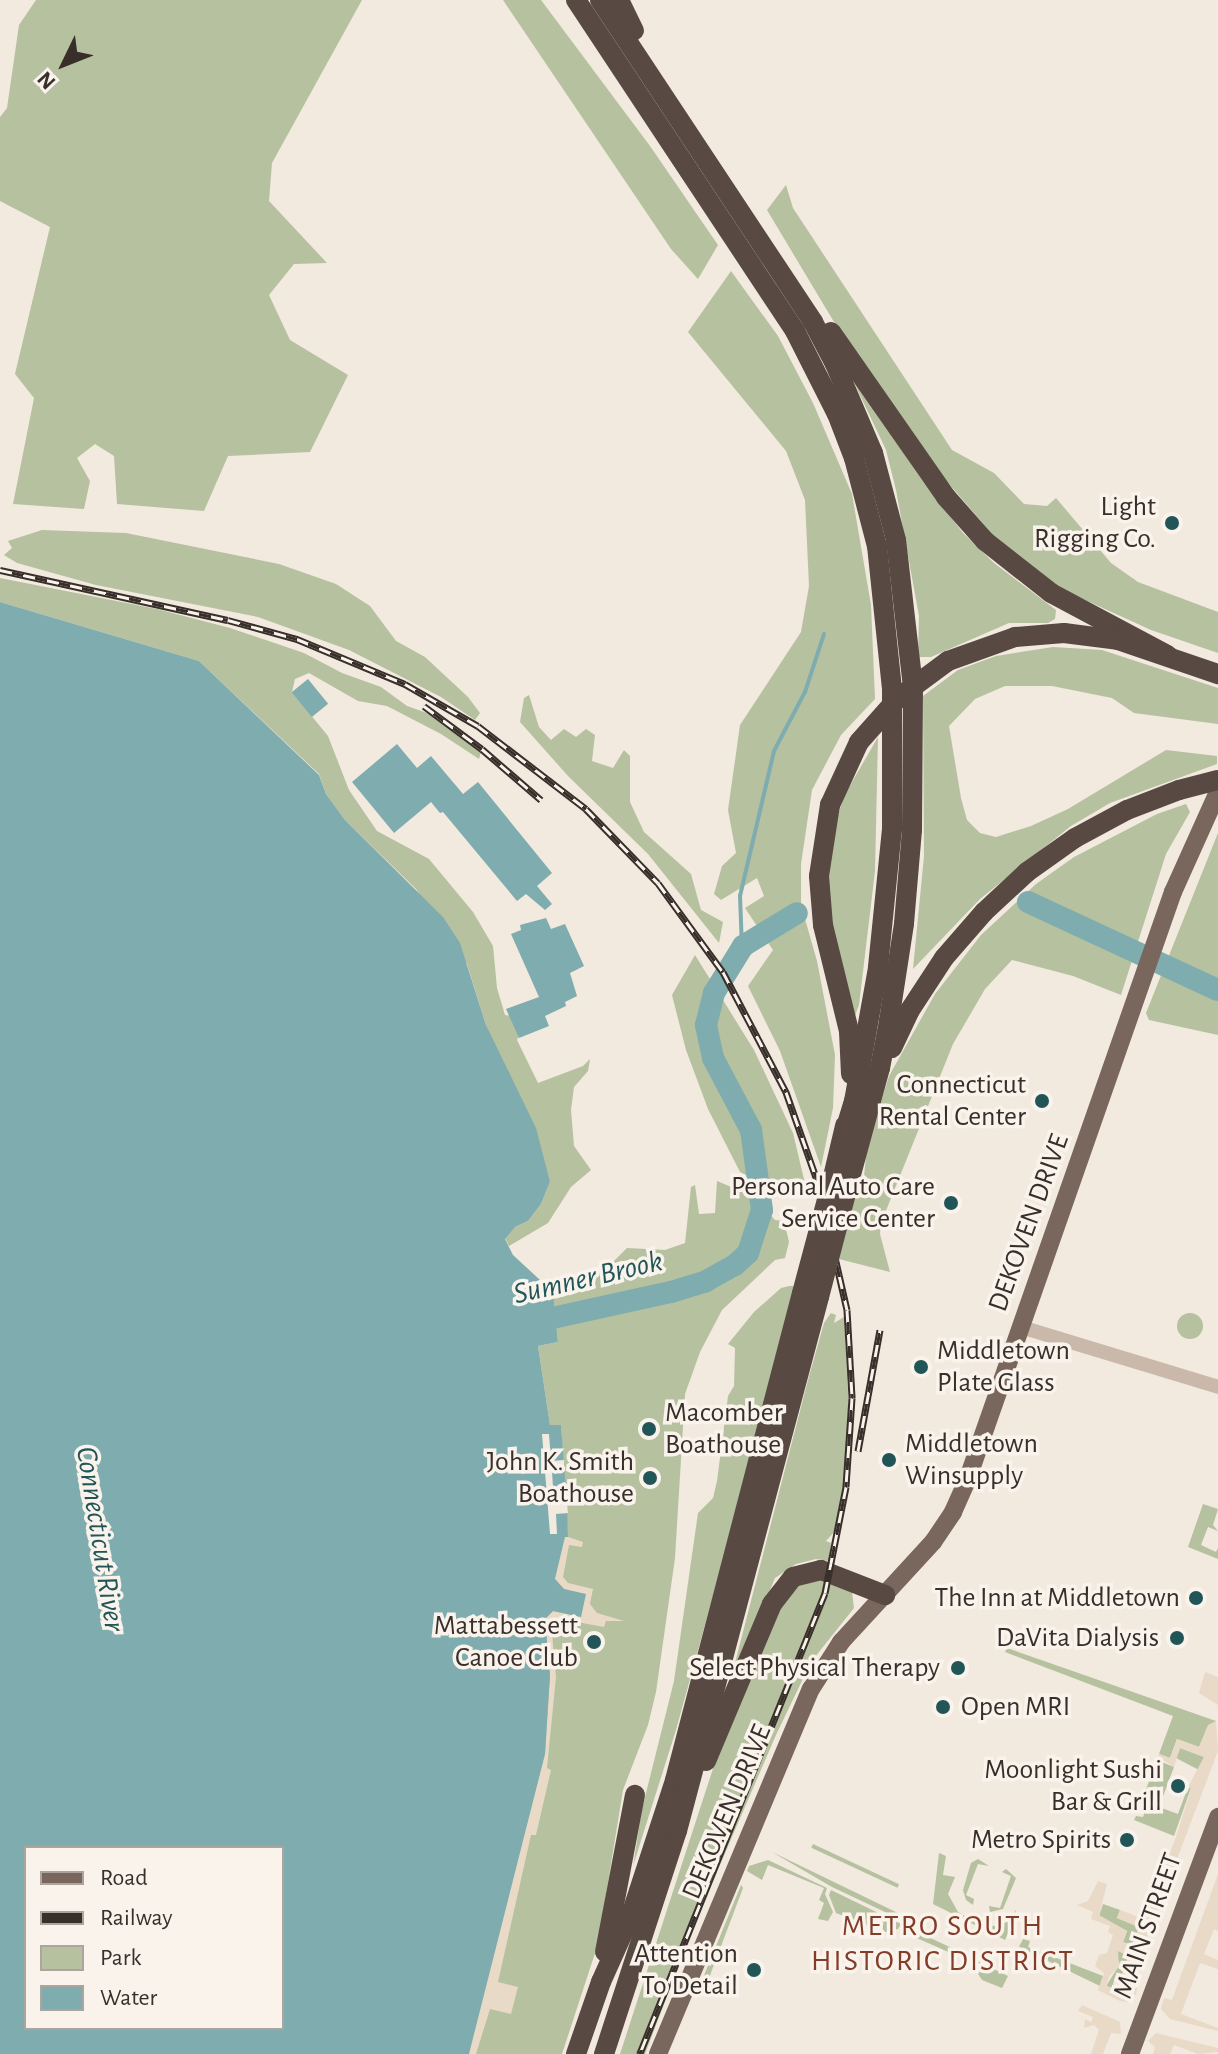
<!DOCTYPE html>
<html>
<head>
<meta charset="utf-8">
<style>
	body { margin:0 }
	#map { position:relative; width:1218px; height:2054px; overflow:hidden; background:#f2e9df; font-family:"Alegreya Sans",sans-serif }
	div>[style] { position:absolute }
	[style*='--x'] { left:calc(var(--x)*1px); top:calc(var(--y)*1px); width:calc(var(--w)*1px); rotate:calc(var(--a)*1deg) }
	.green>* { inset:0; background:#b6c19f; transform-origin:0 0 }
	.round { border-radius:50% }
	.plaza>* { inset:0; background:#e9dac7 }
	.water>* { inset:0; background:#7facae; transform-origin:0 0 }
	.pier>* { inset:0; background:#f2e9df }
	.stream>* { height:4px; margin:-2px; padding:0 2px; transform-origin:2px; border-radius:2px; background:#7facae }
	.river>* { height:22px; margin:-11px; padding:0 11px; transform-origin:11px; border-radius:11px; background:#7facae }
	.tertiary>* { height:14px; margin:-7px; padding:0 7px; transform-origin:7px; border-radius:7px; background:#cab9ab }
	.primary>* { height:18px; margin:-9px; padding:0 9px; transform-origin:9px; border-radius:9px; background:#79665c }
	.motorway>* { height:20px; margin:-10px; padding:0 10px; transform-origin:10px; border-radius:10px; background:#584942 }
	.rail>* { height:7px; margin-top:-3.5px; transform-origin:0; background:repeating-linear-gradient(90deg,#f9f3ec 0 12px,#382e2a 0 24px); box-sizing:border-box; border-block:2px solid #382e2a }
	.motorway-bridge>* { height:20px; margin:-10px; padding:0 10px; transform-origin:10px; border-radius:10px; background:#584942 }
	.dots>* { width:22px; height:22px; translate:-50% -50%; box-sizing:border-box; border:4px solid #f9f3ec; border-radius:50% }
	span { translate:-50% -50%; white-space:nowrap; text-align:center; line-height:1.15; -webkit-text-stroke:7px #f9f3ec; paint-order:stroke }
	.poi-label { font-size:28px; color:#382e2a }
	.right { translate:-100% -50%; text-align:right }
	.left { translate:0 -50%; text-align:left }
	.street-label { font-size:28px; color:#382e2a }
	.water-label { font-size:30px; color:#215558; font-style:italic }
	.neighbourhood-label { font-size:30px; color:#833c27; letter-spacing:2px }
	.legend { position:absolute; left:24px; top:1846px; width:260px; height:184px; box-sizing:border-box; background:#f9f3ec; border:2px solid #aca49e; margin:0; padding:10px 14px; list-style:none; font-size:24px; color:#382e2a }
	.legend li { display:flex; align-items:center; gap:16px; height:40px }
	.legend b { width:40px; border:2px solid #aca49e }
	.north { position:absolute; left:24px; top:24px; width:80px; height:80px; -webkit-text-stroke:6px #f9f3ec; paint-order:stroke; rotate:227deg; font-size:22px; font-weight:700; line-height:32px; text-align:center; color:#382e2a }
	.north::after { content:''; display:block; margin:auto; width:28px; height:36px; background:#382e2a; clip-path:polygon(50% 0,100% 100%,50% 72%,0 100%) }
</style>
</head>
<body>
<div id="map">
	<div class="green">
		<i style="clip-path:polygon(36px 0,362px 0,272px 163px,269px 201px,327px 263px,294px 264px,269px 295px,290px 340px,348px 375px,310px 452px,228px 456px,204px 511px,117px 504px,114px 456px,95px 444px,77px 458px,90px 481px,84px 509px,13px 504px,34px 398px,15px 374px,50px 227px,0 201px,0 117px,7px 108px,19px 25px)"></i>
		<i style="clip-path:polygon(503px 0,541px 0,650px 146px,718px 245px,698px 279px,671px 249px)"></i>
		<i style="clip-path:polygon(786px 185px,793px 208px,952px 450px,994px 473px,1024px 504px,1047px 506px,1056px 498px,1111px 563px,1138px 582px,1218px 612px,1218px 653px,1151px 630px,1061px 589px,993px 535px,926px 457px,840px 332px,767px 210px)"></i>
		<i style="clip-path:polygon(731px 271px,778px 336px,813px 403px,852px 494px,871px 605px,875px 699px,841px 735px,812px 790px,801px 864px,801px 905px,817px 961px,835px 1055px,833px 1108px,821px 1167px,780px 1051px,748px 986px,773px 950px,745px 908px,764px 896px,757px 878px,721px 900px,714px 894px,722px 866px,736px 853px,728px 810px,740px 725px,801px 632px,809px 586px,805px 500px,786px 451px,688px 332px)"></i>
		<i style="clip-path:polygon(850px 374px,922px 480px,963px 533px,994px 563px,1056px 610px,1055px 619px,1048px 623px,1009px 623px,931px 657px,918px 657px,919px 616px,896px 490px,886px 450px)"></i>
		<i style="clip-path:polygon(42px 530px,126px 533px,279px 564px,336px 584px,370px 606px,396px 641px,425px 657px,468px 697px,480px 713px,475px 720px,441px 697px,349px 650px,258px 617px,96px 585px,17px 563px,4px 555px,12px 548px,8px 541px)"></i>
		<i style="clip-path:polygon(0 578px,157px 609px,230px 628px,304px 653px,342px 673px,381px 687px,407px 706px,430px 714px,481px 752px,479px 759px,441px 734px,387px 706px,358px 701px,309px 673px,295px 679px,292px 692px,328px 736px,349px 790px,377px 831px,429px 859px,473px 912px,493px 946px,497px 988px,505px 1015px,512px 1016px,521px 1032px,517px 1040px,538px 1083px,583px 1066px,590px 1059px,588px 1071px,574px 1087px,571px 1110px,574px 1146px,591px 1170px,571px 1187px,548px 1223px,509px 1246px,505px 1238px,515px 1227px,528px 1221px,541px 1204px,550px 1182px,486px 1025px,467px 964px,416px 889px,345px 820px,326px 794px,319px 774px,199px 661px,0 602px)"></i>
		<i style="clip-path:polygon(1053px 647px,1102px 650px,1218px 688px,1218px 724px,1134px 713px,1112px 698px,1052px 686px,1005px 686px,975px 699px,949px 726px,961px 798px,967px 820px,980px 833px,996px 837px,1031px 826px,1068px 809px,1166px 750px,1217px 756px,1217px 764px,1110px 803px,1071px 826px,980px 899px,913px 969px,924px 856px,923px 696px,958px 670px,996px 656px)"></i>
		<i style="clip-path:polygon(529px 695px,539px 727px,551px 740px,564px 729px,576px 737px,586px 729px,595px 735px,592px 761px,613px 768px,624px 750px,630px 756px,630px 802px,644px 832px,691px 874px,701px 910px,723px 922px,719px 943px,648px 854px,568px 776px,520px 722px,524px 698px)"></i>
		<i style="clip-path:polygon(878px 737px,875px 871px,859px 1005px,853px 1021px,828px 918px,829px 856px,835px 823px,845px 794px)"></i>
		<i style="clip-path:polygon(1186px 804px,1190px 812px,1166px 854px,1121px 995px,1073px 976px,1012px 960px,985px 989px,953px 1044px,881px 1223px,880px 1234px,890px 1272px,839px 1259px,857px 1188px,863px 1186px,867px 1147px,889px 1076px,935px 994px,981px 935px,1036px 884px,1074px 857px,1157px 814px)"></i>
		<i style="clip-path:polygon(1218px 833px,1218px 1035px,1149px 1020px,1146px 1013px)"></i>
		<i style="clip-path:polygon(695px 955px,754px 1050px,793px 1133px,807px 1192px,789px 1197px,740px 1172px,708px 1109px,686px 1050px,672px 995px)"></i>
		<i style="clip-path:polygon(717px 1181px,753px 1196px,775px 1220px,784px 1221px,789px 1242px,785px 1258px,775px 1260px,722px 1310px,700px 1352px,685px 1394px,675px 1558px,656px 1692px,648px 1725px,623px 1790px,598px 1944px,562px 2054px,469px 2054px,545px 1619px,568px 1536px,561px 1425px,550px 1425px,538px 1346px,558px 1342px,553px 1292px,602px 1273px,627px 1248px,665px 1250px,685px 1243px,691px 1187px,695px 1185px,699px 1214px,715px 1213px)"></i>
		<i style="clip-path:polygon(789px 1286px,795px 1286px,797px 1291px,676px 1730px,633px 1866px,642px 1809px,674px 1681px,698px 1513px,713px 1498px,717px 1481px,728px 1396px,734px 1386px,735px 1348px,728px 1344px,754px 1312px,781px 1288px)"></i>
		<i class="round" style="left:1177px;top:1313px;width:26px;height:26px"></i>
		<i style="clip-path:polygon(831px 1313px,836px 1315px,834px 1323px,844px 1317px,849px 1411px,844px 1484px,836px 1530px,826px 1541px,831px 1543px,829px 1561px,816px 1559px,796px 1564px,775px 1578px,727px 1694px,808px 1380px,824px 1323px)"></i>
		<i style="clip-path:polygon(1203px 1504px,1218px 1509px,1213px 1525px,1218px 1531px,1208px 1527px,1201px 1545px,1216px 1552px,1218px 1548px,1218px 1559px,1188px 1547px)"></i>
		<i style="clip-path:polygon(818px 1578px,852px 1592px,854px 1608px,811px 1662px,776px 1735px,694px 1925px,645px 2054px,620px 2054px,723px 1738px,773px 1619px,794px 1584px)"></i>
		<i style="clip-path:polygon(1007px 1648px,1216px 1721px,1215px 1724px,1208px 1726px,1199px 1747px,1177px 1739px,1170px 1758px,1159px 1754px,1173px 1716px,1005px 1652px)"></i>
		<i style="clip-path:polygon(1180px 1748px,1204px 1757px,1199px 1770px,1176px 1758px)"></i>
		<i style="clip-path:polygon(1157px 1760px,1174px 1767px,1159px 1807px,1178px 1814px,1188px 1787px,1191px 1788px,1174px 1836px,1134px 1820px,1136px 1816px,1143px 1817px,1151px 1795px,1145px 1792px)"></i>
		<i style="left:813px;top:1844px;width:95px;height:4px;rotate:25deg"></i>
		<i style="clip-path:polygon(772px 1852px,902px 1915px,902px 1920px,832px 1887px)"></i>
		<i style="clip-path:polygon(939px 1853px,946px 1856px,943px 1875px,955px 1877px,948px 1894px,958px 1912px,981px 1925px,995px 1926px,1007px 1922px,1016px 1910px,1012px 1935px,1008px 1933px,1005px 1940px,933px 1904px)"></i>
		<i style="clip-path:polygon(978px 1859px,989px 1866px,978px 1864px,966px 1895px,974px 1899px,973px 1905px,966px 1900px,963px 1890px,971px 1863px)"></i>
		<i style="clip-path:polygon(768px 1860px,827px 1888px,825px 1894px,833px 1912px,828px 1921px,818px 1919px,824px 1903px,819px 1900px,824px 1888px,768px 1865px,762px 1880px,747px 1871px,749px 1866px)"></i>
		<i style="clip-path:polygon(1006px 1869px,1016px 1878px,1003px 1909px,990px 1912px,989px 1906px,1000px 1908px,1011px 1876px,1002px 1872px)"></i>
		<i style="clip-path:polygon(741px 1885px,743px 1888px,709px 1978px,703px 1978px)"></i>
		<i style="clip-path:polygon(831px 1890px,901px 1924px,898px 1929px,886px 1932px,836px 1913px,829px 1895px)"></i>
		<i style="clip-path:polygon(1103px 1904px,1120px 1910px,1117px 1918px,1139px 1927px,1132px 1946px,1123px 1942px,1127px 1931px,1099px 1916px)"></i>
		<i style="clip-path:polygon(913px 1930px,954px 1949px,953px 1954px,910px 1935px)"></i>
		<i style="clip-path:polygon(1023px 1939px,1030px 1941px,1028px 1947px,1103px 1976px,1100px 1986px,1019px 1947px)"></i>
		<i style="clip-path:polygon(1118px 1951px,1129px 1955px,1120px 1980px,1115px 1978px,1113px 1984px,1117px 1987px,1114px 1989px,1106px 1986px,1120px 1964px,1116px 1956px)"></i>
		<i style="clip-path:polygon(977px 1961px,1008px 1976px,1002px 1988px,982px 1980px,973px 1966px)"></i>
	</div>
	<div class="plaza">
		<i style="clip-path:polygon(565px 1536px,583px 1542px,582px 1547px,569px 1545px,563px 1577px,568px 1583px,593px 1589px,590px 1604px,597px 1613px,624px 1621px,606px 1621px,604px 1627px,555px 1618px,551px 1622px,556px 1677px,547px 1768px,551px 1770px,536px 1835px,531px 1835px,498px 1982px,518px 1987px,511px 2014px,490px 2009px,476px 2054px,466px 2054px,545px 1754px,550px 1675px,545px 1619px,553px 1611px,581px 1617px,585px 1595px,564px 1589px,555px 1579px)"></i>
		<i style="clip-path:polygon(1205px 1672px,1218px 1677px,1218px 1705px,1199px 1693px)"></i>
		<i style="clip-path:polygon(evenodd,1216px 1721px,1218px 1751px,1130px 1983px,1137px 1988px,1136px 1995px,1128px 2002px,1120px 2001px,1098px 1990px,1104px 1973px,1095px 1966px,1099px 1955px,1107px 1953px,1113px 1935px,1108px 1932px,1110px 1926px,1091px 1919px,1093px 1912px,1077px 1905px,1088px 1901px,1098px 1881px,1107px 1884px,1099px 1915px,1127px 1931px,1123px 1942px,1133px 1945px,1139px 1927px,1117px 1918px,1120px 1910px,1144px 1919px,1176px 1837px,1191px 1789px,1188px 1787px,1204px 1757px,1180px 1748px,1174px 1767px,1158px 1757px,1159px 1754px,1170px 1758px,1177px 1739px,1199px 1747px,1208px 1725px,1216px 1721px,1118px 1951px,1129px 1956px,1119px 1987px,1113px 1989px,1106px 1985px,1110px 1975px,1119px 1967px,1118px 1951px)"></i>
		<i style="clip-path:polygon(1218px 1874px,1218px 1931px,1214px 1929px,1204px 1954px,1218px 1960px,1218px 1969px,1200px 1963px,1181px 2014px,1218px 2028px,1218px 2031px,1170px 2019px,1161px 2009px,1164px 1998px,1172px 2000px)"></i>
		<i style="clip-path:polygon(1082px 2005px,1120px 2022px,1121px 2034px,1111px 2033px,1103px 2054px,1091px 2054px,1099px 2030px,1094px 2025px,1084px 2028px,1085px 2019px,1091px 2022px,1093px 2017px,1078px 2011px)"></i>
		<i style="clip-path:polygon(1156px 2033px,1218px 2048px,1218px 2052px,1198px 2054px,1174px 2045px,1170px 2054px,1153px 2054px,1155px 2047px,1148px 2041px)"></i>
	</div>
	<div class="water">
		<i style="clip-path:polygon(evenodd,0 602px,199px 661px,319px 775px,326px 794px,345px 820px,443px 917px,460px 943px,486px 1025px,536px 1128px,550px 1182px,541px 1204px,528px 1221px,515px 1227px,505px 1239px,513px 1255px,553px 1292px,558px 1342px,538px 1346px,550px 1425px,561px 1425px,567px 1503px,568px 1537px,565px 1537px,555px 1579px,564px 1589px,586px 1594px,581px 1617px,553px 1611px,545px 1619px,550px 1675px,545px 1754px,469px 2054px,0 2054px,0 602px,26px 1848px,282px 1848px,282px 2028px,26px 2028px,26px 1848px)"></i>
		<i style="left:308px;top:679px;width:32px;height:21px;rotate:51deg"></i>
		<i style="clip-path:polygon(397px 744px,417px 768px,431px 756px,463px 794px,478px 782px,552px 873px,537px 886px,552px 904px,545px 910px,526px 894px,517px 901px,443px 812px,440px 813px,431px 802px,394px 833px,352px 782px)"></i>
		<i style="clip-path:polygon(546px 918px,551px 929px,565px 924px,584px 966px,570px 973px,577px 996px,565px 1002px,566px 1006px,545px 1016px,549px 1026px,519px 1038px,506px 1009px,539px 997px,511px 934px,521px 930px,520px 925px)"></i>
	</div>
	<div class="pier">
		<i style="clip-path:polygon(542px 1434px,549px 1434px,551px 1461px,564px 1460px,564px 1470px,552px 1471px,554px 1504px,567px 1503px,568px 1513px,556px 1514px,557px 1534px,550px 1534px)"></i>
	</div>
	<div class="stream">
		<i style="--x:742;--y:948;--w:52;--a:-92.2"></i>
		<i style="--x:740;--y:896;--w:149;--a:-76.8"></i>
		<i style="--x:774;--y:751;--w:67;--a:-62.3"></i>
		<i style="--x:805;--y:692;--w:61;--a:-71.9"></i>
	</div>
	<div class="river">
		<i style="--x:1028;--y:902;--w:209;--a:24.9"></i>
		<i style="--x:525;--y:1324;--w:149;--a:-12.4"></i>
		<i style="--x:671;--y:1292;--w:37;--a:-17"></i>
		<i style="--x:706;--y:1281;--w:33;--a:-29"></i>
		<i style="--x:735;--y:1265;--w:18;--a:-43"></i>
		<i style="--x:748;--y:1253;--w:45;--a:-72"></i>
		<i style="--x:762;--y:1210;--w:81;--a:-97.8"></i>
		<i style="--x:751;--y:1130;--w:81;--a:-117.8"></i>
		<i style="--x:713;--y:1058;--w:34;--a:-102"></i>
		<i style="--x:706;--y:1025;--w:33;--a:-76"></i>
		<i style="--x:714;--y:993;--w:55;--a:-58.3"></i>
		<i style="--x:743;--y:946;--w:63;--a:-31.4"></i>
	</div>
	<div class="tertiary">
		<i style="--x:1021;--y:1327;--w:206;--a:16.9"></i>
	</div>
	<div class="primary">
		<i style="--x:658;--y:2054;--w:396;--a:-67.3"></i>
		<i style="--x:811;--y:1689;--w:56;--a:-57.4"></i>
		<i style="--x:841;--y:1642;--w:136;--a:-47.4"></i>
		<i style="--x:933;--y:1542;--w:36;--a:-56"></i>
		<i style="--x:953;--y:1512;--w:37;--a:-66"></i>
		<i style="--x:968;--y:1478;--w:621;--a:-70.72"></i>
		<i style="--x:1173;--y:892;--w:110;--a:-65.8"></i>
		<i style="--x:1130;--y:2054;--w:253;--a:-69.6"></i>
	</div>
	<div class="motorway">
		<i style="--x:576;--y:0;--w:397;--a:56.5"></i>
		<i style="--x:795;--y:331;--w:93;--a:63.2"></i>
		<i style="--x:837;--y:414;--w:47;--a:68.9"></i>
		<i style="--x:854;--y:458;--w:91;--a:75.4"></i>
		<i style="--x:877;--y:546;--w:143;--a:84"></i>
		<i style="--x:892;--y:688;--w:141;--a:90"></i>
		<i style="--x:892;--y:829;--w:140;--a:95.8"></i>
		<i style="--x:878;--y:968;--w:135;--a:100.2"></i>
		<i style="--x:854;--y:1101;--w:38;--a:107"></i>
		<i style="--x:600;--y:0;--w:386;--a:56.5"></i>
		<i style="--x:813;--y:322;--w:47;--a:62.4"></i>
		<i style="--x:835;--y:364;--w:97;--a:66.9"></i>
		<i style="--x:873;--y:453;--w:90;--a:75.2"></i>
		<i style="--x:896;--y:540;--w:149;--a:83.4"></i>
		<i style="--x:913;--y:688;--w:142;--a:90.4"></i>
		<i style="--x:912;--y:830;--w:94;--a:94.9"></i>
		<i style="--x:904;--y:924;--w:98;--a:98.8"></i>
		<i style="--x:889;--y:1021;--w:48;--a:100.8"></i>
		<i style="--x:880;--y:1068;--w:122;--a:105.2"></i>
		<i style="--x:619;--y:0;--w:34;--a:64"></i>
		<i style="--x:831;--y:332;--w:201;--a:55.1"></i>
		<i style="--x:946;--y:497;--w:59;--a:48.4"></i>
		<i style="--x:985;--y:541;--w:84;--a:38.2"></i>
		<i style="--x:1051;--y:593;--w:132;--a:28.1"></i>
		<i style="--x:948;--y:661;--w:71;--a:-19.7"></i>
		<i style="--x:1015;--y:637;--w:49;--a:-4.7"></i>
		<i style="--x:1064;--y:633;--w:54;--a:7.4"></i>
		<i style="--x:1118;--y:640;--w:106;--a:18.8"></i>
		<i style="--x:892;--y:1048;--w:42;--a:-64.7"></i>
		<i style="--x:910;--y:1010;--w:62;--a:-56.8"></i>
		<i style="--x:944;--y:958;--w:61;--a:-49"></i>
		<i style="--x:984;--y:912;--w:59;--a:-42.9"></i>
		<i style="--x:1027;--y:872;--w:59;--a:-35.3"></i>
		<i style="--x:1075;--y:838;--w:59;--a:-28.3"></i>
		<i style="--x:1127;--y:810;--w:56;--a:-21"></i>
		<i style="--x:1179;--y:790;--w:40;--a:-14.4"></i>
		<i style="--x:851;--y:1074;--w:43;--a:-92.7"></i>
		<i style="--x:849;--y:1031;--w:109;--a:-103.8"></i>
		<i style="--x:823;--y:925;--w:49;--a:-94.7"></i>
		<i style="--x:819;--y:876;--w:72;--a:-81.2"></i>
		<i style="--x:830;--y:805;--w:69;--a:-65.3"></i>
		<i style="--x:832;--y:1181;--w:57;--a:-76.7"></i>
		<i style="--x:706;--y:1761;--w:170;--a:-67.2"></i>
		<i style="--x:772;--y:1604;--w:34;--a:-52"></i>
		<i style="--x:793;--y:1577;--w:29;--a:-14"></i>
		<i style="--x:821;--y:1570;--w:69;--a:21.3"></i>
		<i style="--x:605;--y:1952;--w:160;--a:-79.2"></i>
		<i style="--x:576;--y:2054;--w:76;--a:-70.9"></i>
		<i style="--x:601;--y:1982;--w:73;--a:-65.9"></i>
		<i style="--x:631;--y:1915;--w:142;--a:-71.9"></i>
		<i style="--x:675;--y:1780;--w:503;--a:-75.38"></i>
		<i style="--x:604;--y:2054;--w:235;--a:-71.9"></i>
		<i style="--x:677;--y:1831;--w:553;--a:-75.11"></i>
	</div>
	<div class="rail">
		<i style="--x:0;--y:570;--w:233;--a:12.4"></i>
		<i style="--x:228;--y:620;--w:72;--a:15.4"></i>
		<i style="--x:297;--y:639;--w:117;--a:22.6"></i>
		<i style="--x:405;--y:684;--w:84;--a:29.9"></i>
		<i style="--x:478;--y:726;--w:136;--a:37.5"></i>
		<i style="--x:586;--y:809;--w:103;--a:45.8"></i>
		<i style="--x:658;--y:883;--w:110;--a:53.9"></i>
		<i style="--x:723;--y:972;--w:136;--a:62.3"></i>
		<i style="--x:786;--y:1092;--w:96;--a:70.6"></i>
		<i style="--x:818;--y:1183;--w:130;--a:77.1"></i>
		<i style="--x:847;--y:1310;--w:88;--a:86.7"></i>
		<i style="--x:852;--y:1398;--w:89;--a:93.9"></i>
		<i style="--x:846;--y:1487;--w:108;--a:101.2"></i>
		<i style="--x:825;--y:1593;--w:497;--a:111.9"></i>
		<i style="--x:424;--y:706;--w:72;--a:36.6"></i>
		<i style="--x:482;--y:749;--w:78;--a:40.8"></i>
		<i style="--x:858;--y:1451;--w:123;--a:-79.7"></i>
	</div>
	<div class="motorway-bridge">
		<i style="--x:859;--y:742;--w:59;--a:-48.4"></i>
		<i style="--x:898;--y:698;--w:62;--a:-36.5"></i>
		<i style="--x:802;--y:1293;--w:116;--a:-75"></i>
		<i style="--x:819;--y:1297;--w:115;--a:-75.4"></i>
	</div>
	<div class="dots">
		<i style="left:1172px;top:523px;background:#215558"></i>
		<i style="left:1042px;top:1101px;background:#215558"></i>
		<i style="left:951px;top:1203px;background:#215558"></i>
		<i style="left:921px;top:1367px;background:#215558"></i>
		<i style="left:649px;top:1429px;background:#215558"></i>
		<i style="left:889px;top:1460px;background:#215558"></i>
		<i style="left:650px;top:1478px;background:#215558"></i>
		<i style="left:1196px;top:1598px;background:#215558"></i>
		<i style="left:1177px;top:1638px;background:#215558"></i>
		<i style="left:594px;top:1642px;background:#215558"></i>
		<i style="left:958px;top:1668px;background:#215558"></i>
		<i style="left:943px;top:1707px;background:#215558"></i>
		<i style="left:1178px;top:1786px;background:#215558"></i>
		<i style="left:1127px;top:1840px;background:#215558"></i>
		<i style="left:754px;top:1970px;background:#215558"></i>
	</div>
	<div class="poi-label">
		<span class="right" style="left:1156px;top:523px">Light<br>Rigging Co.</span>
		<span class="right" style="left:1026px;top:1101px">Connecticut<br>Rental Center</span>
		<span class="right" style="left:935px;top:1203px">Personal Auto Care<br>Service Center</span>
		<span class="left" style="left:937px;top:1367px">Middletown<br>Plate Glass</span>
		<span class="left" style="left:665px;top:1429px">Macomber<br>Boathouse</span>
		<span class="left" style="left:905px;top:1460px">Middletown<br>Winsupply</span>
		<span class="right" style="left:634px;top:1478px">John K. Smith<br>Boathouse</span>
		<span class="right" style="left:1180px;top:1598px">The Inn at Middletown</span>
		<span class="right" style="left:578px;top:1642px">Mattabessett<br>Canoe Club</span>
		<span class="right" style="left:1159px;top:1638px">DaVita Dialysis</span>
		<span class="right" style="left:940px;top:1668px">Select Physical Therapy</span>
		<span class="left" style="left:961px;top:1707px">Open MRI</span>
		<span class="right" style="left:1162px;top:1786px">Moonlight Sushi<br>Bar &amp; Grill</span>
		<span class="right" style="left:1111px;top:1840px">Metro Spirits</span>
		<span class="right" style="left:738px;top:1970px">Attention<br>To Detail</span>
	</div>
	<div class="street-label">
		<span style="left:1029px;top:1223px;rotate:-70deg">DEKOVEN DRIVE</span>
		<span style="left:727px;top:1812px;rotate:-67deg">DEKOVEN DRIVE</span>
		<span style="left:1148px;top:1926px;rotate:-70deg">MAIN STREET</span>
	</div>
	<div class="water-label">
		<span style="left:588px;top:1278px;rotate:-13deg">Sumner Brook</span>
		<span style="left:100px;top:1539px;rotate:81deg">Connecticut River</span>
	</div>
	<div class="neighbourhood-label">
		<span style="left:943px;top:1943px">METRO SOUTH<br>HISTORIC DISTRICT</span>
	</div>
	<ul class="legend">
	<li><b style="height:10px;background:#79665c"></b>Road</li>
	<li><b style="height:10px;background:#382e2a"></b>Railway</li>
	<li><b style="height:22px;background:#b6c19f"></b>Park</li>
	<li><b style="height:22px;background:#7facae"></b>Water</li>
	</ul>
	<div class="north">N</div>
</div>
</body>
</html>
